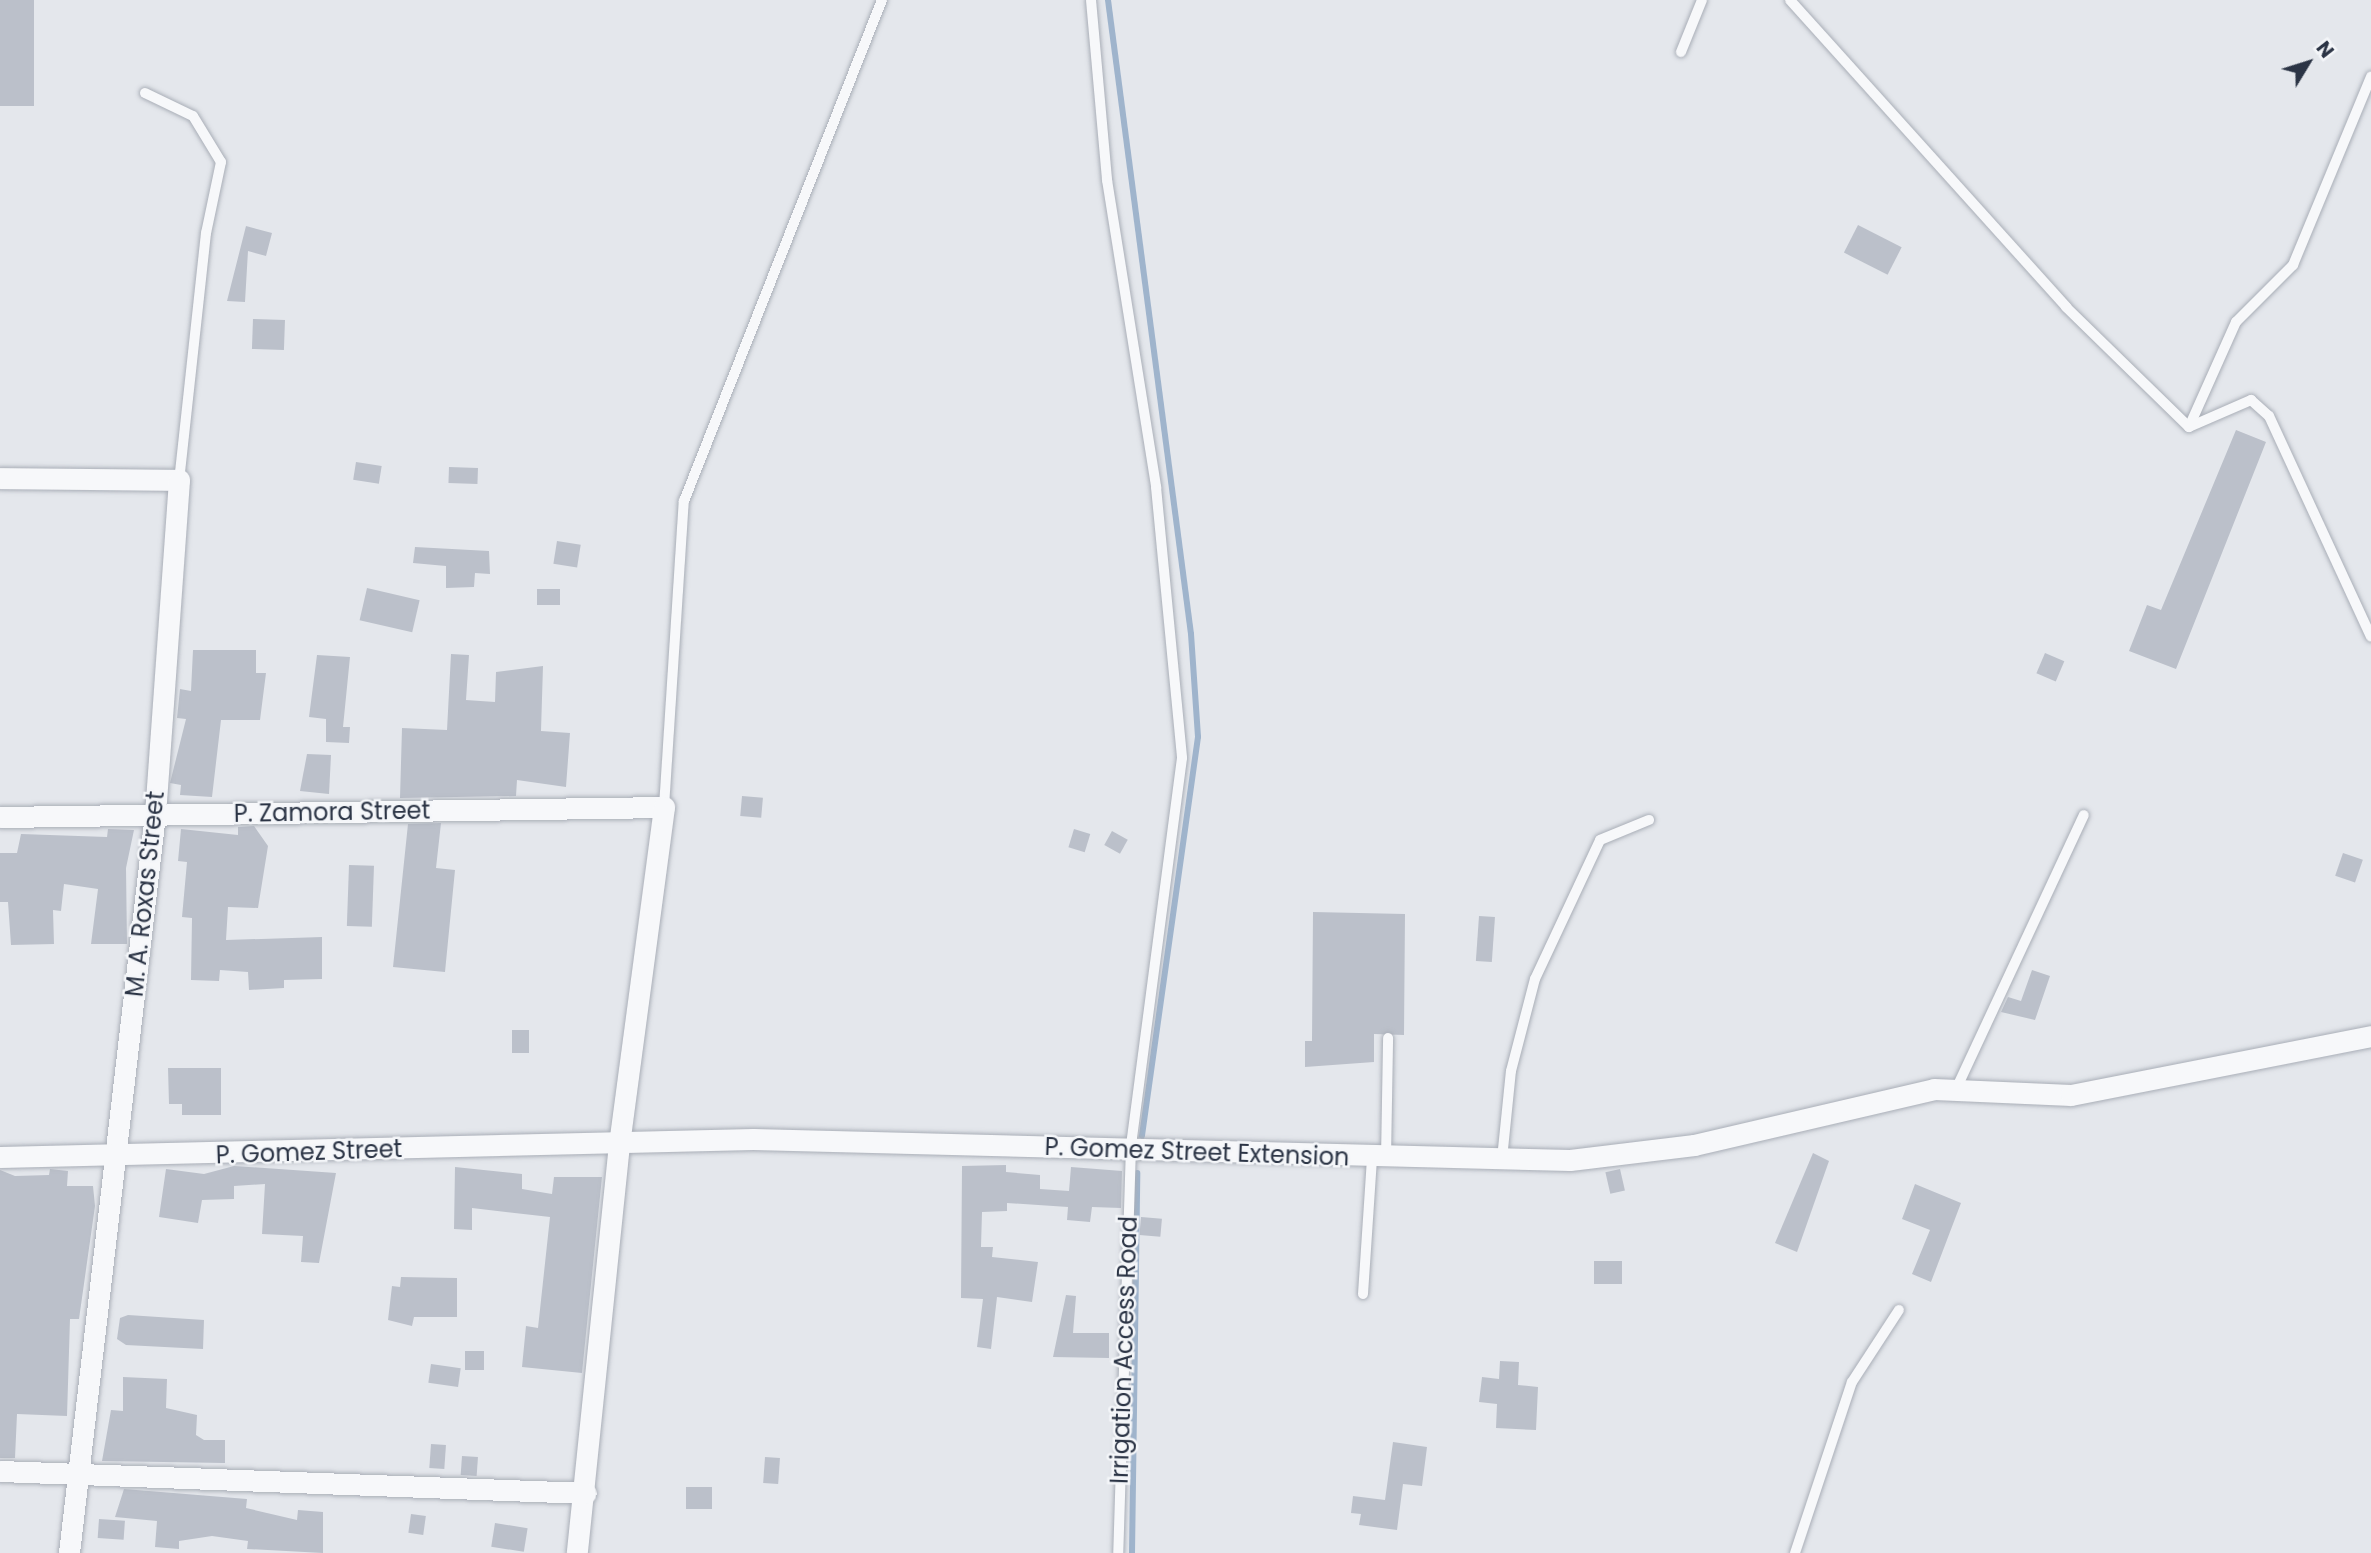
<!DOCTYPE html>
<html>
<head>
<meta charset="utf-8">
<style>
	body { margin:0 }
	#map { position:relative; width:2371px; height:1553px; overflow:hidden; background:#e4e7ec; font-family:Poppins,sans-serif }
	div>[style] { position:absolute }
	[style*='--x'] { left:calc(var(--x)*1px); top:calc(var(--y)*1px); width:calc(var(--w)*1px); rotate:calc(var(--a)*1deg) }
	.stream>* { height:6px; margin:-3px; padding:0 3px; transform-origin:3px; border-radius:3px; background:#9fb4cc }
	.building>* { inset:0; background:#bbc0ca; transform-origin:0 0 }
	.roads { filter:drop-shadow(0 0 2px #a9aeb7) drop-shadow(0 0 2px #a9aeb7) }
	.service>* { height:10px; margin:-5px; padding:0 5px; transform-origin:5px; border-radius:5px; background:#f7f8fa }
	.minor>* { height:21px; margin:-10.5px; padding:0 10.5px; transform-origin:10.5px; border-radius:10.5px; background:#f7f8fa }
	span { translate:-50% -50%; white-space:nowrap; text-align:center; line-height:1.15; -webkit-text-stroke:5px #f4f6f9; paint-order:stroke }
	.street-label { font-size:24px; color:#2b3445 }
	.north { position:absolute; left:2273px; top:28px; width:70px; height:70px; -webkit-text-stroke:5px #f4f6f9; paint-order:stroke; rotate:52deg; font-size:19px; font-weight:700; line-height:28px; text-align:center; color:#2b3445 }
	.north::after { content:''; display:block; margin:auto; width:24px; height:32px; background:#2b3445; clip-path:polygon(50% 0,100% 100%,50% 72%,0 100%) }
</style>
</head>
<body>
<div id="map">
	<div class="stream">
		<i style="--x:1108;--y:0;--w:639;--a:82.54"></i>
		<i style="--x:1191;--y:634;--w:103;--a:86.1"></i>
		<i style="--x:1198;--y:737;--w:403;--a:98"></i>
		<i style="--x:1132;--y:1553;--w:380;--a:-89.2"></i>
	</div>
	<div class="building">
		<i style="left:0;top:0;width:34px;height:106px"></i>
		<i style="left:1858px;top:225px;width:49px;height:31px;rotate:27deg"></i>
		<i style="clip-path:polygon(246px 226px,272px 233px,266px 256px,248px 251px,245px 302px,227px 301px)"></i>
		<i style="left:253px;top:319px;width:32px;height:30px;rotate:2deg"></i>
		<i style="clip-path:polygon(2236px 430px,2266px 442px,2176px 669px,2129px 651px,2147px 605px,2161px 610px)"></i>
		<i style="left:356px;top:462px;width:26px;height:18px;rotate:9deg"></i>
		<i style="left:449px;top:467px;width:29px;height:16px;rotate:2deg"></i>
		<i style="left:557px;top:541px;width:24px;height:23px;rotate:9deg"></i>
		<i style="clip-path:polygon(415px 547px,489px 551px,490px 574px,475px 573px,474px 587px,446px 588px,446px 566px,413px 563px)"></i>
		<i style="left:367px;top:588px;width:54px;height:33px;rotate:13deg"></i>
		<i style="left:560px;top:589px;width:16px;height:23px;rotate:90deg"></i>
		<i style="clip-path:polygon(193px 650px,256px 650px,256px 673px,266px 673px,260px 720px,221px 720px,212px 797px,180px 795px,181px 785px,170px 783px,186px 719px,177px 718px,180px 689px,191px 691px)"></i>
		<i style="left:2045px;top:653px;width:21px;height:22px;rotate:23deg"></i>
		<i style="clip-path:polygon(451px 654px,469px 655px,466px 700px,495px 702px,496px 672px,543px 666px,541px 731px,570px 733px,566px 787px,517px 780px,516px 796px,400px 798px,402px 728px,447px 730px)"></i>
		<i style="clip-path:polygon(317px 655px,350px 657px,343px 727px,350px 727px,349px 743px,326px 742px,326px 719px,309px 717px)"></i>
		<i style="clip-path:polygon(307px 754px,331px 755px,329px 794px,300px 791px)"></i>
		<i style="left:742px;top:796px;width:21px;height:20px;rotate:5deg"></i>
		<i style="clip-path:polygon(441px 823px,436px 868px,455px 870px,445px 972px,393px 967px,408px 824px)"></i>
		<i style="clip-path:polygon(254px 826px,268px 846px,258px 908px,228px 907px,226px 940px,322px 937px,322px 979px,284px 980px,284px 988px,249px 990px,248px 972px,220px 970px,219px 981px,191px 980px,192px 918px,182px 917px,187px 862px,178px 861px,181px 829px,238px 835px,238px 827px)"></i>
		<i style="clip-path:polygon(108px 829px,134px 830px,126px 868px,127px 944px,91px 944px,98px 889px,64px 884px,61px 911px,53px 910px,54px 944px,11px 945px,8px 902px,0 902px,0 853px,17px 853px,21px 834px,107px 837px)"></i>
		<i style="left:1074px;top:829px;width:17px;height:19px;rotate:17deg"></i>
		<i style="left:1112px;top:831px;width:18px;height:16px;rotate:29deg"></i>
		<i style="left:2343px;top:853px;width:21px;height:24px;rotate:19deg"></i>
		<i style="left:349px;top:865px;width:25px;height:61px;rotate:2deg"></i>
		<i style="clip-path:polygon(1313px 912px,1405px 914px,1404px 1035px,1374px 1034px,1374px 1062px,1305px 1067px,1305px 1041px,1312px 1041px)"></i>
		<i style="left:1479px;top:916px;width:16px;height:45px;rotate:4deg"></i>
		<i style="clip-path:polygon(2032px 970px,2050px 976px,2035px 1020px,2001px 1012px,2008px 997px,2021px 1001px)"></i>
		<i style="left:512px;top:1030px;width:17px;height:23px"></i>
		<i style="clip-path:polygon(168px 1068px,221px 1068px,221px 1115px,182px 1115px,182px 1104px,169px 1104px)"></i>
		<i style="clip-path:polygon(1813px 1153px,1829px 1161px,1797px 1252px,1775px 1243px)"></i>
		<i style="clip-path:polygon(1006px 1165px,1006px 1172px,1040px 1175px,1040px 1189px,1069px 1191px,1071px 1167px,1122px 1171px,1121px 1208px,1092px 1207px,1090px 1222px,1067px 1220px,1068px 1207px,1007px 1203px,1007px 1211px,982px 1212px,981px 1247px,993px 1247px,992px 1257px,1038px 1262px,1032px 1302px,997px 1297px,991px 1349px,977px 1347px,983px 1299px,961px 1298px,962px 1166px)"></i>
		<i style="clip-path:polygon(234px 1166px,336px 1173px,319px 1263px,301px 1262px,303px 1236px,262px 1234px,265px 1184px,234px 1186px,234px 1199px,202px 1200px,198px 1223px,159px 1217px,166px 1169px,204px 1174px)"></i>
		<i style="clip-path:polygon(455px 1167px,522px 1174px,522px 1189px,552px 1194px,554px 1177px,602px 1177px,582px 1373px,522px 1367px,526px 1326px,538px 1328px,550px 1217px,472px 1208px,472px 1230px,454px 1229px)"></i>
		<i style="clip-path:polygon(50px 1169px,68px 1171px,67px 1186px,93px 1186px,95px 1206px,79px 1319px,70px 1319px,67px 1416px,17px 1414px,15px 1458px,0 1458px,0 1170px,15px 1176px,49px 1175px)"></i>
		<i style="left:1620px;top:1169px;width:22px;height:15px;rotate:77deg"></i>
		<i style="clip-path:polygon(1915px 1184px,1961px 1203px,1931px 1282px,1912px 1274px,1930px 1230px,1902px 1219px)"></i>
		<i style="left:1141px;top:1217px;width:21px;height:18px;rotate:5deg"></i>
		<i style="left:1594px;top:1261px;width:28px;height:23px"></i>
		<i style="clip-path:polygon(401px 1277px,457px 1278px,457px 1317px,414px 1317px,412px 1326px,388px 1320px,392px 1286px,400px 1287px)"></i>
		<i style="clip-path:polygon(1066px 1295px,1076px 1296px,1073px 1333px,1109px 1333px,1109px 1358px,1053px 1357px)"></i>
		<i style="clip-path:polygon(128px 1315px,204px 1320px,203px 1349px,126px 1345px,117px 1339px,120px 1318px)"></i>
		<i style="left:465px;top:1351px;width:19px;height:19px"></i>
		<i style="clip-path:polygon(1500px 1361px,1519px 1362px,1518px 1385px,1538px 1387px,1536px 1430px,1496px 1428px,1497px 1404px,1479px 1402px,1482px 1377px,1499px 1379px)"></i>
		<i style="left:431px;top:1364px;width:30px;height:19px;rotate:8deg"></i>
		<i style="clip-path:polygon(123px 1377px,167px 1379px,166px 1408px,197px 1415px,196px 1435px,204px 1440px,225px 1440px,225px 1463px,102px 1461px,111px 1410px,123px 1411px)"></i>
		<i style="clip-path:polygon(1393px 1442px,1427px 1447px,1422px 1486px,1403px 1484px,1397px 1530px,1359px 1525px,1361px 1514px,1351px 1513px,1353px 1496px,1385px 1500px)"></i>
		<i style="left:431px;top:1444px;width:15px;height:24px;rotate:4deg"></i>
		<i style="left:462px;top:1456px;width:16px;height:19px;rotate:4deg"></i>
		<i style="left:765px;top:1457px;width:15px;height:26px;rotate:4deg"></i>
		<i style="left:686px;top:1487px;width:26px;height:22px"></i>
		<i style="clip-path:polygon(124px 1489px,247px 1499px,246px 1508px,297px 1520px,298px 1510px,323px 1512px,323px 1553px,247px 1549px,248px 1541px,212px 1536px,179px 1541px,179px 1549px,155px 1547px,157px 1521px,115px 1517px)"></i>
		<i style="left:411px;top:1514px;width:15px;height:19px;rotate:8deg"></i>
		<i style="left:99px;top:1519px;width:26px;height:19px;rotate:4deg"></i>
		<i style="left:495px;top:1523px;width:33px;height:24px;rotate:9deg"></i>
	</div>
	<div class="roads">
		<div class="service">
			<i style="--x:1091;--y:0;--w:181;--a:84.9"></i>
			<i style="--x:1107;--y:180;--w:311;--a:80.9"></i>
			<i style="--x:1156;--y:487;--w:272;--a:84.5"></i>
			<i style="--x:1182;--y:758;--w:392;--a:97.5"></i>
			<i style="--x:1131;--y:1147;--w:406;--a:91.8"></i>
			<i style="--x:1790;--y:0;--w:413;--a:48"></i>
			<i style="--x:2066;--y:307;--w:172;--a:44.3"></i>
			<i style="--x:2189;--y:427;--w:68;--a:-23.5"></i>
			<i style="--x:2251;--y:400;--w:24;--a:42"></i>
			<i style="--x:2269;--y:416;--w:243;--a:65.2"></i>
			<i style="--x:1681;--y:52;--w:56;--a:-68"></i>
			<i style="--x:145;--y:93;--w:53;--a:25.6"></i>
			<i style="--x:193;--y:116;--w:54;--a:58.7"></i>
			<i style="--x:221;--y:162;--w:73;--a:101.9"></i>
			<i style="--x:206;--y:233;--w:248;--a:96.2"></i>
			<i style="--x:2189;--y:427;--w:115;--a:-65.9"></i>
			<i style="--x:2236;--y:322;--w:81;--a:-45"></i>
			<i style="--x:2293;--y:265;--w:204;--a:-67.5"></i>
			<i style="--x:664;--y:807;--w:307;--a:-86.3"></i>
			<i style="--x:684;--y:501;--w:539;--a:-68.44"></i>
			<i style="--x:1957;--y:1087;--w:300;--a:-65"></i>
			<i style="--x:1386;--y:1158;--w:120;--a:-89"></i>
			<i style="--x:1502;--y:1159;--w:88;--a:-84.2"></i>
			<i style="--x:1511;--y:1071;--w:95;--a:-75.4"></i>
			<i style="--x:1535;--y:979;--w:153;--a:-64.9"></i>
			<i style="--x:1600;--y:840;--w:53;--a:-22.2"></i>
			<i style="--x:1363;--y:1294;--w:135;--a:-86.2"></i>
			<i style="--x:1795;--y:1553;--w:180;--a:-71.6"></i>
			<i style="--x:1852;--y:1382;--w:86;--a:-56.9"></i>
		</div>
		<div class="minor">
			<i style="--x:0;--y:478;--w:179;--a:0.6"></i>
			<i style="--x:179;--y:480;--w:335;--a:94.1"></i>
			<i style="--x:155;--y:814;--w:744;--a:96.64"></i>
			<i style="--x:0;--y:817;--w:664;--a:-0.86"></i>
			<i style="--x:664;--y:807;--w:340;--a:97.6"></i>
			<i style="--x:619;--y:1144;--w:411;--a:95.9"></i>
			<i style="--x:0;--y:1157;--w:753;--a:-1.37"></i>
			<i style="--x:753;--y:1139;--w:817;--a:1.47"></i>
			<i style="--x:1570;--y:1160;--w:125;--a:-6.9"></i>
			<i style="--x:1694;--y:1145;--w:246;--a:-13.1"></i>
			<i style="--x:1934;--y:1089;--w:137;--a:2.5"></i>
			<i style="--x:2071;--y:1095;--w:306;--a:-11.1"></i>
			<i style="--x:0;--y:1471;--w:586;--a:2.15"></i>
		</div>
	</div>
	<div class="street-label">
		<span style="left:332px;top:812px;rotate:-1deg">P. Zamora Street</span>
		<span style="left:145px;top:894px;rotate:-84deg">M. A. Roxas Street</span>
		<span style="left:309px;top:1152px;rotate:-2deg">P. Gomez Street</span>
		<span style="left:1197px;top:1152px;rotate:2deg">P. Gomez Street Extension</span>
		<span style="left:1124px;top:1350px;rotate:-88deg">Irrigation Access Road</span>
	</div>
	<div class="north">N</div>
</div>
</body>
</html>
